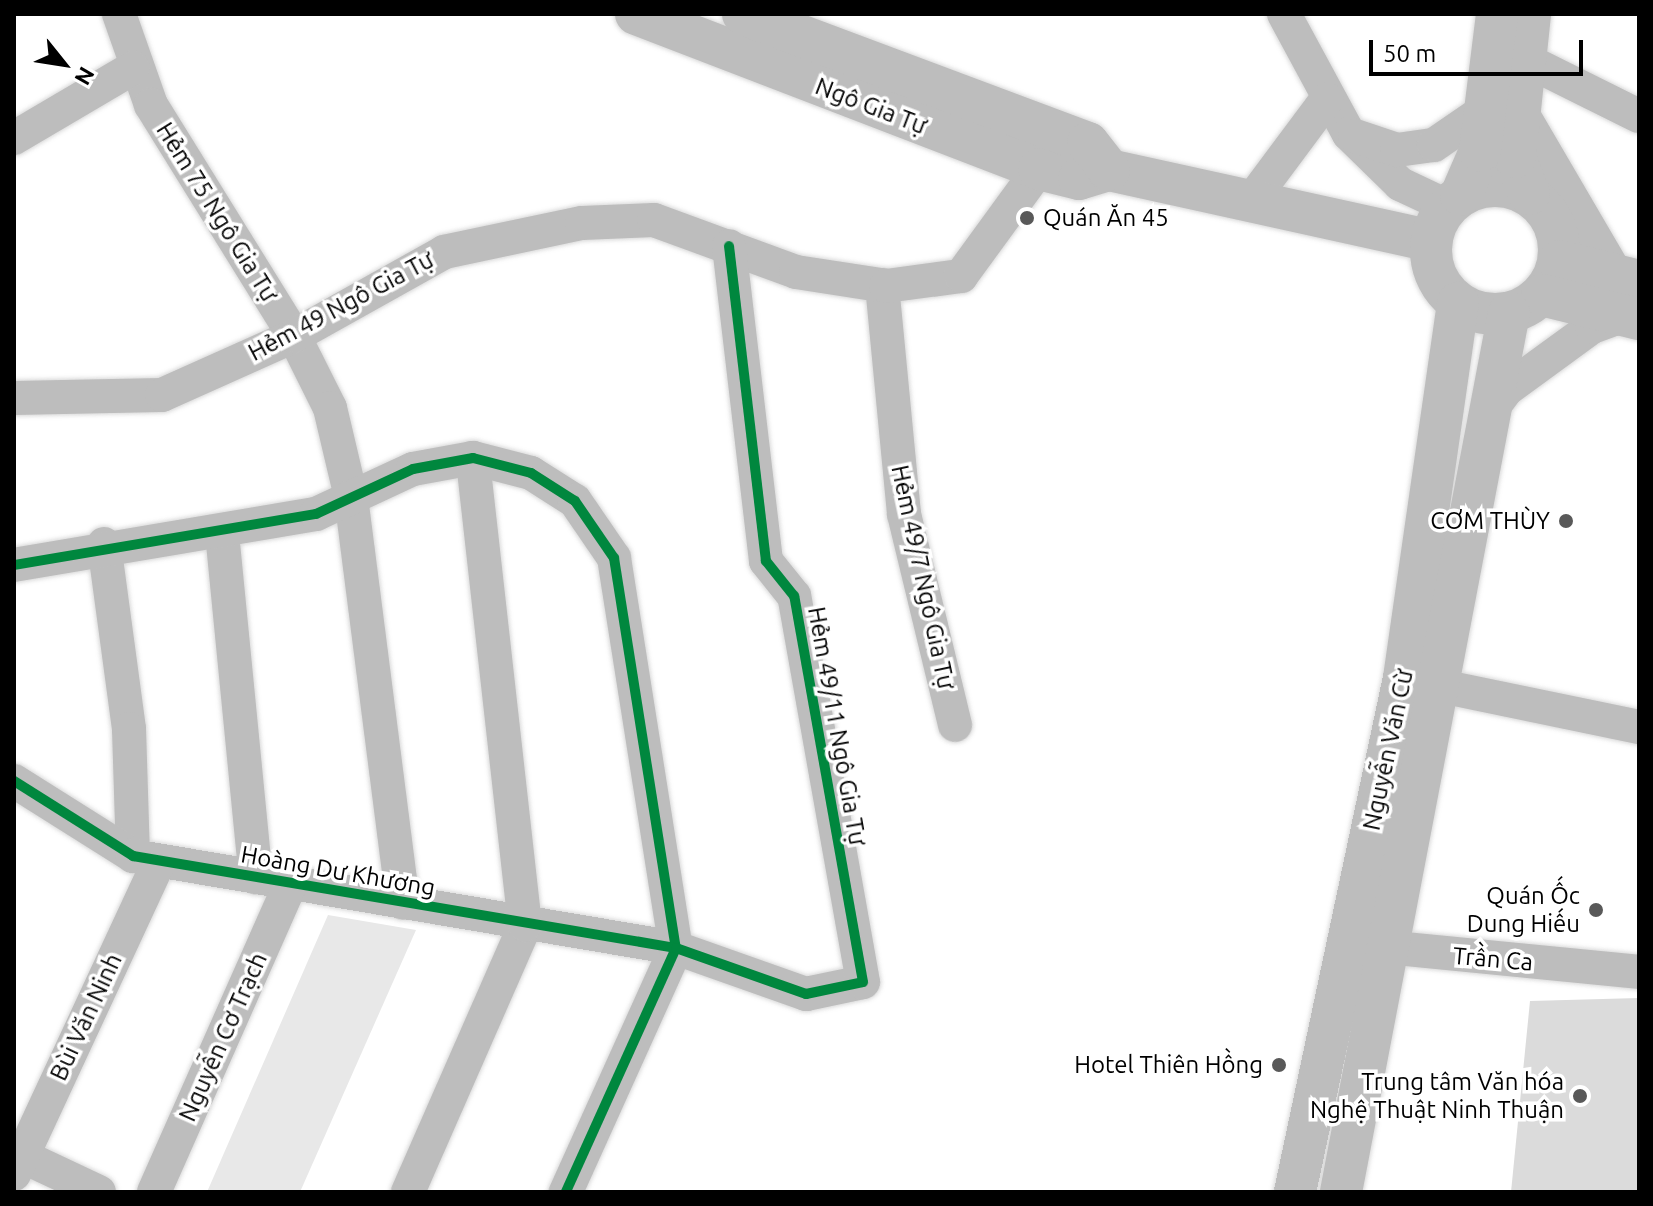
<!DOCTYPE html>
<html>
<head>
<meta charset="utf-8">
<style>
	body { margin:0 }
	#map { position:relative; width:1653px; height:1206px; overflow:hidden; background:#fff; font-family:Ubuntu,sans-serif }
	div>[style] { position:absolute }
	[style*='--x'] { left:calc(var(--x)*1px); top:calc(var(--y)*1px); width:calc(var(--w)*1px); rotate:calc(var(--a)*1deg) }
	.green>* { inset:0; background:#e8e8e8 }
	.building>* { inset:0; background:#dbdbdb }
	.roads { filter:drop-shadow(0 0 2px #dbdbdb) drop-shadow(0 0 2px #dbdbdb) }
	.minor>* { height:34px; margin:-17px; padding:0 17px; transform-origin:17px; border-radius:17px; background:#bdbdbd }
	.major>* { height:42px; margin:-21px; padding:0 21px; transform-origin:21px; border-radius:21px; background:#bdbdbd }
	.major>.ring { margin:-21px; padding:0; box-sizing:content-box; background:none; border:42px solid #bdbdbd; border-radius:50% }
	.cycleway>* { height:10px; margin:-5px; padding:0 5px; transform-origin:5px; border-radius:5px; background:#00873e }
	.dots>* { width:22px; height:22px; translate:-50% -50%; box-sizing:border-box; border:4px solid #fff; border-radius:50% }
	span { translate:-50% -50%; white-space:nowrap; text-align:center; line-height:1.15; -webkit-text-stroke:7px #fff; paint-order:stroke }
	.street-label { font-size:24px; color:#000 }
	.poi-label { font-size:24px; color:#000 }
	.left { translate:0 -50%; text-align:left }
	.right { translate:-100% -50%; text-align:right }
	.frame { position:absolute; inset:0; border:16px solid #000; pointer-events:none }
	.north { position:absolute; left:24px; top:24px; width:80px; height:80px; -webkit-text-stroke:6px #fff; paint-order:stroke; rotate:120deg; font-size:22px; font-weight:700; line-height:32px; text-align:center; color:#000 }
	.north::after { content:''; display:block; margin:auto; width:28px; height:36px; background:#000; clip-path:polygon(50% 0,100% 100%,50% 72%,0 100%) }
	.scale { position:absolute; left:1369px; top:40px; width:214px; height:36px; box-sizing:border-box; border:4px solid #000; border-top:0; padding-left:10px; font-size:24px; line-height:28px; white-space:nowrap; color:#000; -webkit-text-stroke:6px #fff; paint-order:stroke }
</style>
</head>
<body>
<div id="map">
	<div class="green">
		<i style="clip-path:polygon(328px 915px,416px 930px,300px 1192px,207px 1192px)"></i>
	</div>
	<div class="building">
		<i style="clip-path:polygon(1639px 998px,1639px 1192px,1511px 1192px,1530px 1001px)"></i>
	</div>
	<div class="roads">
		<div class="minor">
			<i style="--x:119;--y:14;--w:96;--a:70.6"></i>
			<i style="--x:151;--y:105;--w:272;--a:58.2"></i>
			<i style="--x:294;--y:336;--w:80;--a:63.4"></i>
			<i style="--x:330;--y:408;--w:91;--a:76.7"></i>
			<i style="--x:351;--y:497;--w:409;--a:82.7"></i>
			<i style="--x:1284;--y:14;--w:136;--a:61.6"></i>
			<i style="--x:1349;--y:134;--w:71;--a:44.4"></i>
			<i style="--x:1400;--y:184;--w:52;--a:25.1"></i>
			<i style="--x:1524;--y:59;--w:128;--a:26.4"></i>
			<i style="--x:1519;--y:108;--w:194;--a:59.7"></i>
			<i style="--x:1355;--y:136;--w:44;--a:18.4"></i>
			<i style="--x:1397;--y:150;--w:37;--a:-8"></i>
			<i style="--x:1434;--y:145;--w:62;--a:-34.5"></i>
			<i style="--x:14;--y:138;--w:138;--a:-30.5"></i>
			<i style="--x:1251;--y:201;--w:127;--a:-53.3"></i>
			<i style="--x:882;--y:285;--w:230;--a:84.5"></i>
			<i style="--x:904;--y:514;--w:217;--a:76.4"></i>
			<i style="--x:14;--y:398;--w:148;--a:-1.2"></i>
			<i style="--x:162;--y:395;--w:145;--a:-24.1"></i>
			<i style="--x:294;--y:336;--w:172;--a:-29.2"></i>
			<i style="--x:444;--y:252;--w:141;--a:-11.9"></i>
			<i style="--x:582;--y:223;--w:72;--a:-2.4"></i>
			<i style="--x:654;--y:220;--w:151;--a:20.1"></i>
			<i style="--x:796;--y:272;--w:91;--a:8.8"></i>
			<i style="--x:886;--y:286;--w:76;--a:-7.6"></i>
			<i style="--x:961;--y:276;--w:132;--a:-53.9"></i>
			<i style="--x:1491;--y:410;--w:26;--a:-53"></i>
			<i style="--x:1507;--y:389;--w:105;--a:-36.1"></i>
			<i style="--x:1592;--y:327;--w:35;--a:-20"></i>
			<i style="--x:222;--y:533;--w:346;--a:84.4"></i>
			<i style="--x:104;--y:544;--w:187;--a:82.3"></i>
			<i style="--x:129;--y:729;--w:127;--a:88.2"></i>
			<i style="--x:14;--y:565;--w:306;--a:-9.6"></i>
			<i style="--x:316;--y:514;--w:107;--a:-24.9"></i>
			<i style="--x:413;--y:469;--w:61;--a:-10.4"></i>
			<i style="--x:473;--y:458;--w:60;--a:14.5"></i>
			<i style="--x:531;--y:473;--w:52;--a:32.5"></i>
			<i style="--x:575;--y:501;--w:69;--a:55.6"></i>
			<i style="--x:614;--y:558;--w:395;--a:81"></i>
			<i style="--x:676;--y:948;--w:268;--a:114.3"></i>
			<i style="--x:1412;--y:680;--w:232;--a:11.7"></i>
			<i style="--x:14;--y:781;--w:141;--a:32.2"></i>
			<i style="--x:133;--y:856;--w:551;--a:9.62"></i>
			<i style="--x:676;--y:948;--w:138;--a:19.5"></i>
			<i style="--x:806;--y:994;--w:58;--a:-11.9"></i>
			<i style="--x:863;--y:982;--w:392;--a:-100.1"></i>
			<i style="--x:794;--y:596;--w:45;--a:-128.7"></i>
			<i style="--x:766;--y:561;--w:317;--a:-96.7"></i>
			<i style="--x:1365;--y:945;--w:275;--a:5.6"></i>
			<i style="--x:22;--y:1156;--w:85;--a:25.1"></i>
			<i style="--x:14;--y:1174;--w:345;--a:-65.1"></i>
			<i style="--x:154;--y:1192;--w:338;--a:-66.1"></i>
			<i style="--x:408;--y:1192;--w:292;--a:-66.3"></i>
			<i style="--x:525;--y:925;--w:470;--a:-96.4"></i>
		</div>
		<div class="major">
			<i style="--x:636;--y:14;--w:432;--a:21"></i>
			<i style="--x:1039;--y:169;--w:41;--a:14"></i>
			<i style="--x:1079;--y:179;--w:31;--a:-17"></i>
			<i style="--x:1109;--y:170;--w:330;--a:12.4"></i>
			<i style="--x:743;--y:14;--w:368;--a:20.5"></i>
			<i style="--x:1088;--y:143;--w:34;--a:52"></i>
			<i class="ring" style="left:1431px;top:186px;width:86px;height:86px"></i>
			<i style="--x:1529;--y:194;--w:40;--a:-111"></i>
			<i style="--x:1515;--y:157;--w:144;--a:-84"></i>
			<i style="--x:1461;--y:195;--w:48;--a:-66.6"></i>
			<i style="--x:1480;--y:151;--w:138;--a:-82.9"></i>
			<i style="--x:1559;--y:261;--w:82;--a:14"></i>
			<i style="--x:1542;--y:295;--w:100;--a:13.9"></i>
			<i style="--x:1295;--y:1192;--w:525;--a:-78.03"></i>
			<i style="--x:1404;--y:678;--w:379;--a:-81.8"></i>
			<i style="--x:1341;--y:1192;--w:895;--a:-79.18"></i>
		</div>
	</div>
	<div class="cycleway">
		<i style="--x:14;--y:565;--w:306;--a:-9.6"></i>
		<i style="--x:316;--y:514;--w:107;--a:-24.9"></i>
		<i style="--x:413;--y:469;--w:61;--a:-10.4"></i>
		<i style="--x:473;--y:458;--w:60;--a:14.5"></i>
		<i style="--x:531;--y:473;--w:52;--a:32.5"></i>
		<i style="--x:575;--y:501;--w:69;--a:55.6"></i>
		<i style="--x:614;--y:558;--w:395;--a:81"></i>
		<i style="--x:676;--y:948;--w:268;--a:114.3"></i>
		<i style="--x:14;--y:781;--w:141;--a:32.2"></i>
		<i style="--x:133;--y:856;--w:551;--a:9.62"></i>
		<i style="--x:676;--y:948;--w:138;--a:19.5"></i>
		<i style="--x:806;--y:994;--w:58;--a:-11.9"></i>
		<i style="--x:863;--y:982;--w:392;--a:-100.1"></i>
		<i style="--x:794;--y:596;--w:45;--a:-128.7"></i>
		<i style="--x:766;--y:561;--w:317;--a:-96.7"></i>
	</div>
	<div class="dots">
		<i style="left:1027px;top:218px;background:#595959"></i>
		<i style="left:1566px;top:521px;background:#595959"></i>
		<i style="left:1596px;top:910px;background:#595959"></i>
		<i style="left:1279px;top:1065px;background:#595959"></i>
		<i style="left:1580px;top:1096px;background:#595959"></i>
	</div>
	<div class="street-label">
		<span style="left:871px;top:106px;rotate:21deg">Ngô Gia Tự</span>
		<span style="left:217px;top:212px;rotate:58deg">Hẻm 75 Ngô Gia Tự</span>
		<span style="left:341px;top:306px;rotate:-28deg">Hẻm 49 Ngô Gia Tự</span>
		<span style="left:923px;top:577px;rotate:78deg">Hẻm 49/7 Ngô Gia Tự</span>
		<span style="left:837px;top:726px;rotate:80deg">Hẻm 49/11 Ngô Gia Tự</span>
		<span style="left:1388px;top:750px;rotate:-78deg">Nguyễn Văn Cừ</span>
		<span style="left:338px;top:871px;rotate:10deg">Hoàng Dư Khương</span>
		<span style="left:1493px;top:959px;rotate:5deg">Trần Ca</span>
		<span style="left:86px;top:1017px;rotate:-65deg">Bùi Văn Ninh</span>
		<span style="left:223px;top:1037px;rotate:-66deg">Nguyễn Cơ Trạch</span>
	</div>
	<div class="poi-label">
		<span class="left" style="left:1043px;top:218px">Quán Ăn 45</span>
		<span class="right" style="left:1550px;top:521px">CƠM THÙY</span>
		<span class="right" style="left:1580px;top:910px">Quán Ốc<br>Dung Hiếu</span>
		<span class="right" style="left:1263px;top:1065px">Hotel Thiên Hồng</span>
		<span class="right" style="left:1564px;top:1096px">Trung tâm Văn hóa<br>Nghệ Thuật Ninh Thuận</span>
	</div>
	<div class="frame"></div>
	<div class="north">N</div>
	<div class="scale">50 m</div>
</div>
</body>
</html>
